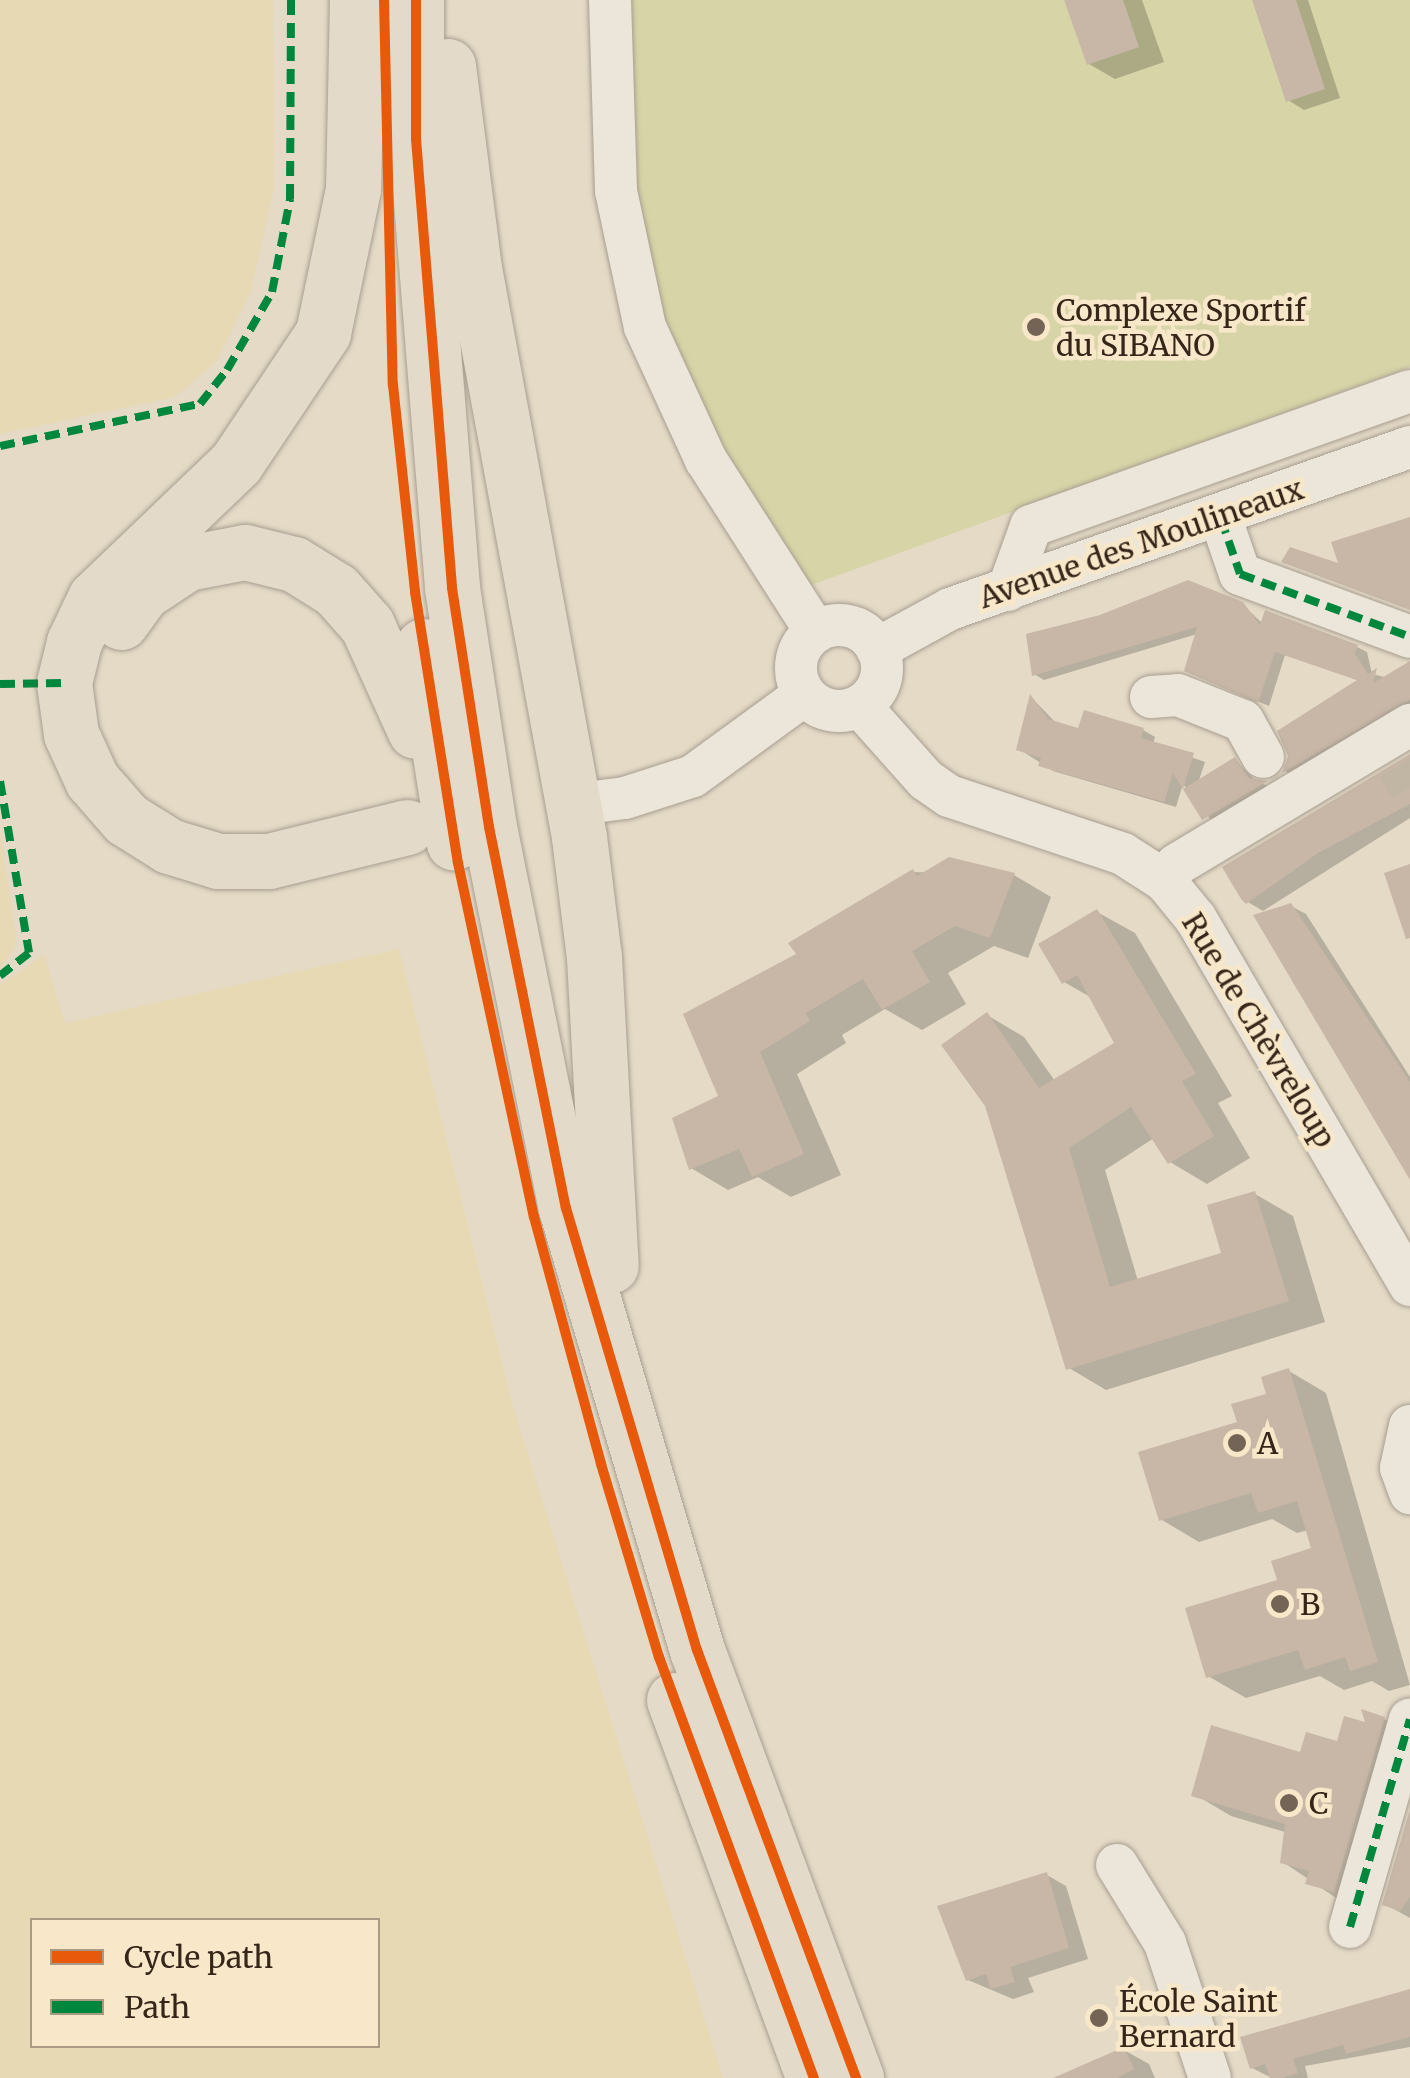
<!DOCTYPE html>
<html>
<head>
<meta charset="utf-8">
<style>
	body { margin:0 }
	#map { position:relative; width:1410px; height:2078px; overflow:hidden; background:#e4dac6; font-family:Merriweather,serif }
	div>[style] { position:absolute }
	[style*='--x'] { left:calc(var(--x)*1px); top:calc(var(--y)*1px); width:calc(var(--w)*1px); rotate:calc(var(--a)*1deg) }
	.farmland>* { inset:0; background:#e6d9b4 }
	.green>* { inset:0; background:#d7d4a7 }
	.shadow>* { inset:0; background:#0003 }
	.building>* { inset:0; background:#c8b7a7 }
	.minor-tunnel>* { height:42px; margin-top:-21px; transform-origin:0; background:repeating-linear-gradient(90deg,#c1b6a3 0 42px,transparent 0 63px) }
	.roads { filter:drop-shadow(0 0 2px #a89e91) drop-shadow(0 0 2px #a89e91) }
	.minor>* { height:42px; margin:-21px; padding:0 21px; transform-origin:21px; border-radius:21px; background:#ece5d9 }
	.minor>.ring { margin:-21px; padding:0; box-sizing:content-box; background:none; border:42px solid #ece5d9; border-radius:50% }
	.major>* { height:55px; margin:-27.5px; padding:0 27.5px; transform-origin:27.5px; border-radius:27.5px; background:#e4dac9 }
	.quiet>* { height:8px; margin-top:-4px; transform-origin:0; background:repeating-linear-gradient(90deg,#00873e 0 15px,transparent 0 23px) }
	.cycleway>* { height:10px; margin:-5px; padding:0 5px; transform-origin:5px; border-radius:5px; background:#e8590c }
	.dots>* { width:28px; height:28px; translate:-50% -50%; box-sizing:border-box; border:5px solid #f8e8c9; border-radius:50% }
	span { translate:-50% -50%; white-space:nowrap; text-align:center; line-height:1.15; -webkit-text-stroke:9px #f8e8c9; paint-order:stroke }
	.poi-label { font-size:30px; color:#362519 }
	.left { translate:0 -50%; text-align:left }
	.street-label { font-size:30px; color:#362519 }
	.legend { position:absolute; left:30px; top:1918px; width:350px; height:130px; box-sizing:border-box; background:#f8e8c9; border:2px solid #aa9a83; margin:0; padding:12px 18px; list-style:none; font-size:30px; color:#362519 }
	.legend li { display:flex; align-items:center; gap:20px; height:50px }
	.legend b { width:50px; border:2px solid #aa9a83 }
</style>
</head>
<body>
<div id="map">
	<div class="farmland">
		<i style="clip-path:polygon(0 0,273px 0,274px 187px,251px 291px,216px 362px,175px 397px,0 434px)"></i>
		<i style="clip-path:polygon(0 830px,17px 945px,0 968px)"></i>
		<i style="clip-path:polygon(evenodd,399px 949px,514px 1410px,723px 2078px,0 2078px,0 985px,44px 955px,65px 1023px,399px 949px,32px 1920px,378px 1920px,378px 2046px,32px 2046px,32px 1920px)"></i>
	</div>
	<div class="green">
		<i style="clip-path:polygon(627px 0,1410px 0,1410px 367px,806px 587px,698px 418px,647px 286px,626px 162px)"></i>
	</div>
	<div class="shadow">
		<i style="clip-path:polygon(1067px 0,1142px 0,1164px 62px,1115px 79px,1089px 64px)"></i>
		<i style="clip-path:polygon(1254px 0,1308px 0,1340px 98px,1304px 110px,1288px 100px)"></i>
		<i style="clip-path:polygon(1242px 604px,1263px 624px,1357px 647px,1367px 652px,1372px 674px,1388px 678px,1410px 666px,1410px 704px,1294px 776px,1285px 771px,1291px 756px,1360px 681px,1285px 655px,1269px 706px,1197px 676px,1197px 634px,1044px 680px,1034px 674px)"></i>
		<i style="clip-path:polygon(1032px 698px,1056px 723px,1080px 731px,1143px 730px,1155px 737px,1153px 744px,1205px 762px,1198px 783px,1235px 760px,1257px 782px,1277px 789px,1215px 825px,1183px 784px,1176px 807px,1053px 771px,1019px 749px)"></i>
		<i style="clip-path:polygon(1410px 757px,1410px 818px,1263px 911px,1248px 902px)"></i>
		<i style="clip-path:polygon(913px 872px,1014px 875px,1051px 897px,1028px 958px,994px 946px,948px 973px,966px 1004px,922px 1030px,885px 1009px,842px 1035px,846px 1043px,797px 1074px,841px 1175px,791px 1197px,758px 1177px,728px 1190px,691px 1168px,799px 955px)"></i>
		<i style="clip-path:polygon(1291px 906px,1306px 914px,1410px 1077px,1410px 1176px)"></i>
		<i style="clip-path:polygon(1097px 912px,1135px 933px,1232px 1096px,1218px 1103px,1250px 1158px,1207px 1184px,1170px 1162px,1154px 1138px,1105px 1170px,1138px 1281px,1224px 1255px,1255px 1194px,1293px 1216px,1325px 1322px,1106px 1390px,1069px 1368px,987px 1015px,1024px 1037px,1055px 1081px,1117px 1044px,1092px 998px,1064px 982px)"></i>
		<i style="clip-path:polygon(1289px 1371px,1326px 1393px,1410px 1685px,1389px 1691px,1372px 1681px,1344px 1690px,1320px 1676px,1246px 1698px,1208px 1676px,1280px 1582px,1314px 1549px,1308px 1530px,1297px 1533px,1272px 1519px,1199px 1542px,1162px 1520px)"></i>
		<i style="clip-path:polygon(1384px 1719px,1410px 1734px,1345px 1904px,1283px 1862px,1285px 1832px,1231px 1816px,1194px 1794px,1339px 1744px)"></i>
		<i style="clip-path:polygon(1410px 1818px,1410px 1918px,1385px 1904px)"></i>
		<i style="clip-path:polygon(1047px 1875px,1066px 1886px,1088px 1959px,1028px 1978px,1034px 1992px,1013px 1999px,968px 1980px)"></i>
		<i style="clip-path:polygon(1410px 1993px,1410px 2047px,1305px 2066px,1308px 2078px,1272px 2078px,1252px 2068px)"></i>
		<i style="clip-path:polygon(1124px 2050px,1149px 2064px,1155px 2078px,1089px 2078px)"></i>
	</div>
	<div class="building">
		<i style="clip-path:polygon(1064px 0,1123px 0,1139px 47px,1087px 65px)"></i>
		<i style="clip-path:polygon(1252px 0,1296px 0,1325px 89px,1286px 102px)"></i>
		<i style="clip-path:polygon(1410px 517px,1410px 610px,1281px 562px,1290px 547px,1338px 563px,1331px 542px)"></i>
		<i style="clip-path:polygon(1188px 580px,1243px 602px,1260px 625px,1265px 610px,1358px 645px,1355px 654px,1368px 674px,1377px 668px,1373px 683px,1410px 661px,1410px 700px,1282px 773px,1288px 756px,1277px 731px,1357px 680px,1275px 652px,1258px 703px,1184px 671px,1197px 627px,1032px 676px,1026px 634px,1100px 615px)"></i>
		<i style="clip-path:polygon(1030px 694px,1048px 719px,1078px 728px,1084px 710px,1144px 728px,1141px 738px,1194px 753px,1183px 789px,1235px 757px,1249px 778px,1268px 781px,1202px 820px,1173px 773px,1164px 802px,1038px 766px,1041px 758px,1016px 750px)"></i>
		<i style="clip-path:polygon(1410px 754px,1410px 804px,1318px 853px,1246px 904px,1241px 899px,1222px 867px)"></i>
		<i style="clip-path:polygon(949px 857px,1015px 873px,990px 938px,955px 926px,912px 951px,930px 982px,882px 1010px,863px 979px,806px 1013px,810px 1021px,760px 1052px,804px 1154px,752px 1177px,739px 1149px,689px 1170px,672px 1118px,718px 1096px,683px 1014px,796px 954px,788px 943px,913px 869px,917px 876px)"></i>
		<i style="clip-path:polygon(1410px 864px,1410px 938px,1406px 939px,1384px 873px)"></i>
		<i style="clip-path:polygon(1291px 903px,1410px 1082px,1410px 1180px,1253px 915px)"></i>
		<i style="clip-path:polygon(1097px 909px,1196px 1074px,1182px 1081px,1214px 1136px,1168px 1164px,1131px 1107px,1069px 1148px,1110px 1287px,1221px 1253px,1207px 1205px,1255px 1191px,1289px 1301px,1066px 1370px,985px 1106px,941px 1045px,987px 1012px,1039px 1088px,1114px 1043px,1077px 975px,1062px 984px,1038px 944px)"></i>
		<i style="clip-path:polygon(1289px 1368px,1378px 1662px,1350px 1671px,1345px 1657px,1305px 1670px,1298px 1650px,1206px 1678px,1185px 1608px,1277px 1580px,1271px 1561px,1311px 1548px,1297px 1501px,1258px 1513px,1251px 1493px,1159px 1521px,1138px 1452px,1237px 1422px,1231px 1404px,1266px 1394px,1261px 1377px)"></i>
		<i style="clip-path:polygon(1361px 1709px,1385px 1717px,1334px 1892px,1305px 1884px,1309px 1871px,1280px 1863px,1285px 1824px,1191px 1796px,1211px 1725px,1300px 1752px,1306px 1732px,1337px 1741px,1344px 1716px,1365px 1722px)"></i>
		<i style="clip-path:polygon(1410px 1809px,1410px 1897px,1400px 1911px,1382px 1905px)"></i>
		<i style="clip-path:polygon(1047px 1872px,1069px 1948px,1010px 1967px,1015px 1982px,991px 1989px,986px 1974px,966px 1981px,937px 1906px)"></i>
		<i style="clip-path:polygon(1410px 1989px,1410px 2037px,1346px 2054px,1343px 2045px,1293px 2059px,1298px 2073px,1281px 2078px,1270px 2078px,1265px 2064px,1250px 2069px,1240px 2037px)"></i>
		<i style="clip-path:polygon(1124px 2047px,1134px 2069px,1117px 2078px,1053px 2078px)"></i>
	</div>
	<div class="minor-tunnel">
		<i style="--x:1397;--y:766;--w:25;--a:58"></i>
	</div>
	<div class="roads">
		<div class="minor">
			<i style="--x:610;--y:0;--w:191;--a:88.2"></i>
			<i style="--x:616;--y:191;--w:139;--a:78"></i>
			<i style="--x:645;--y:327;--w:146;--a:65.4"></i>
			<i style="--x:706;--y:460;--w:204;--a:57.4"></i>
			<i style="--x:1221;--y:519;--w:58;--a:70.9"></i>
			<i style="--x:1240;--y:574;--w:181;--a:20.3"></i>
			<i style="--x:1008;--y:590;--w:68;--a:-70.2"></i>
			<i style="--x:1031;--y:526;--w:402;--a:-19.6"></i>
			<i class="ring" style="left:796px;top:625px;width:44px;height:44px"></i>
			<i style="--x:877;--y:649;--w:83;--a:-28.7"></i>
			<i style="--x:950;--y:609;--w:488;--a:-19.4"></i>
			<i style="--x:1151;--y:697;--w:27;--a:-4"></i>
			<i style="--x:1178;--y:695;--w:70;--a:21.8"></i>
			<i style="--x:1243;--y:721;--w:41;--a:60.9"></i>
			<i style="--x:860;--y:706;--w:99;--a:48.3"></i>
			<i style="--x:926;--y:780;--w:28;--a:35"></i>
			<i style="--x:949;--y:796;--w:183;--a:18.4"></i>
			<i style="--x:1123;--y:854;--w:50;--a:32.7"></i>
			<i style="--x:1165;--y:881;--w:49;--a:50.8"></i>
			<i style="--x:1196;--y:919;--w:424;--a:59.7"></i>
			<i style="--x:571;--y:805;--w:54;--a:-7.4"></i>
			<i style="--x:625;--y:798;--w:71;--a:-17.9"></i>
			<i style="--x:693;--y:776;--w:137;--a:-36.1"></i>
			<i style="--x:1165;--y:881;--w:19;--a:-55"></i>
			<i style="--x:1176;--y:865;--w:273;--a:-30.9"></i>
			<i style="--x:1410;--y:1426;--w:43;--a:102.1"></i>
			<i style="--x:1401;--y:1468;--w:27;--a:70"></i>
			<i style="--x:1117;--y:1865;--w:92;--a:58.4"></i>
			<i style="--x:1165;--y:1943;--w:142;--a:71.6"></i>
			<i style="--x:1350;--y:1927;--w:216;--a:-73.9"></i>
		</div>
		<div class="major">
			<i style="--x:357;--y:0;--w:189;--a:91.2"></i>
			<i style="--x:353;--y:189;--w:147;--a:101.8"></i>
			<i style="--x:323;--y:333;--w:156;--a:123.8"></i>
			<i style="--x:236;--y:463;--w:195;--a:136.2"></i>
			<i style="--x:95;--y:598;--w:49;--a:115.5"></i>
			<i style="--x:74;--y:642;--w:42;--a:103.7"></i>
			<i style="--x:64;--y:683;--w:51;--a:82.2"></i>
			<i style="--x:71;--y:734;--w:51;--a:65.5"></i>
			<i style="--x:92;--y:780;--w:52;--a:48.9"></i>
			<i style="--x:126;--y:819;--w:51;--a:32.1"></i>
			<i style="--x:169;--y:846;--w:51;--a:17"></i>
			<i style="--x:218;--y:861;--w:51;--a:0"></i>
			<i style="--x:269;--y:861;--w:142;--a:-13.8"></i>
			<i style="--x:416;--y:0;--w:139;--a:90"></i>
			<i style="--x:416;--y:139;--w:450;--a:85.4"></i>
			<i style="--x:452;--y:588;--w:242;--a:81.2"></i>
			<i style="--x:489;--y:827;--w:389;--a:78.6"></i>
			<i style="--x:566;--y:1208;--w:461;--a:73.5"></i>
			<i style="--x:697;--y:1650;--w:457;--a:69.6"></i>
			<i style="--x:448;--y:66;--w:204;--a:82.7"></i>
			<i style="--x:474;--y:268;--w:579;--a:79.54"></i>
			<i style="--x:579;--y:837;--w:121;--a:82.9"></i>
			<i style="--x:594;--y:957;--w:309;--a:86.9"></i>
			<i style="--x:121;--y:622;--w:37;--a:-54"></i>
			<i style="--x:143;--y:592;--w:53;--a:-33.4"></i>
			<i style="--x:187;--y:563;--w:59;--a:-10.7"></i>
			<i style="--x:245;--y:552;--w:50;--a:13.8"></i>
			<i style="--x:294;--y:564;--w:49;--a:31.8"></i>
			<i style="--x:336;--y:590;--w:47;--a:48.5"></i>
			<i style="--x:367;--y:625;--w:116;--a:65.6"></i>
			<i style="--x:423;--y:646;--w:199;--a:81.1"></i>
			<i style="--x:674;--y:1700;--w:403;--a:69.7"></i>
		</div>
	</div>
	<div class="quiet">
		<i style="--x:0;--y:446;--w:204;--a:-11.9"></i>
		<i style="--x:200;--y:404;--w:43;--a:-51.5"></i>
		<i style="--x:227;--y:370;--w:90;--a:-60"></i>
		<i style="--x:272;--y:292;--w:95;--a:-79"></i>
		<i style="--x:290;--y:199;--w:199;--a:-89.7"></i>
		<i style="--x:1221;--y:519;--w:58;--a:70.9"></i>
		<i style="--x:1240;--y:574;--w:181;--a:20.3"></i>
		<i style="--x:0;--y:684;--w:64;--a:-0.9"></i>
		<i style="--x:0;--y:781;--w:174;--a:80.4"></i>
		<i style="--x:29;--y:953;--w:37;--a:142"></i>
		<i style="--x:1350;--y:1927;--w:216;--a:-73.9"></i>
	</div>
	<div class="cycleway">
		<i style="--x:384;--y:0;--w:385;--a:88.7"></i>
		<i style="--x:393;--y:385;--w:208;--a:83.9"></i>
		<i style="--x:415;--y:592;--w:274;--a:81"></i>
		<i style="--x:458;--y:863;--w:362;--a:77.9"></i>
		<i style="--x:534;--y:1217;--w:256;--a:74.8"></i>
		<i style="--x:601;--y:1464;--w:202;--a:73.3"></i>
		<i style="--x:659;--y:1657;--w:449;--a:69.8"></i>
		<i style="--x:416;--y:0;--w:139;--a:90"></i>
		<i style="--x:416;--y:139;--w:450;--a:85.4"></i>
		<i style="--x:452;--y:588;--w:242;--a:81.2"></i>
		<i style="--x:489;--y:827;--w:389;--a:78.6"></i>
		<i style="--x:566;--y:1208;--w:461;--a:73.5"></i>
		<i style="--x:697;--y:1650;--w:457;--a:69.6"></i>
	</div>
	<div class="dots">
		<i style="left:1036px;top:327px;background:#736456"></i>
		<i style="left:1237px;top:1443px;background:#736456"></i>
		<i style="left:1280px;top:1604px;background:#736456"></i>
		<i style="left:1289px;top:1803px;background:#736456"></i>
		<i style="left:1099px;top:2018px;background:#736456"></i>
	</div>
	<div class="poi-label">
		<span class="left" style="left:1056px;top:327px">Complexe Sportif<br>du SIBANO</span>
		<span class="left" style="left:1257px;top:1443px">A</span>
		<span class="left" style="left:1300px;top:1604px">B</span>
		<span class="left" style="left:1309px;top:1803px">C</span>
		<span class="left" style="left:1119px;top:2018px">École Saint<br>Bernard</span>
	</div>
	<div class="street-label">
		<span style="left:1141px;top:543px;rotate:-19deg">Avenue des Moulineaux</span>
		<span style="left:1259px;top:1030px;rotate:59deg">Rue de Chèvreloup</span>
	</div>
	<ul class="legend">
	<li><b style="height:12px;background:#e8590c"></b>Cycle path</li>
	<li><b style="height:12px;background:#00873e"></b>Path</li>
	</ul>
</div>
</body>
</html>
